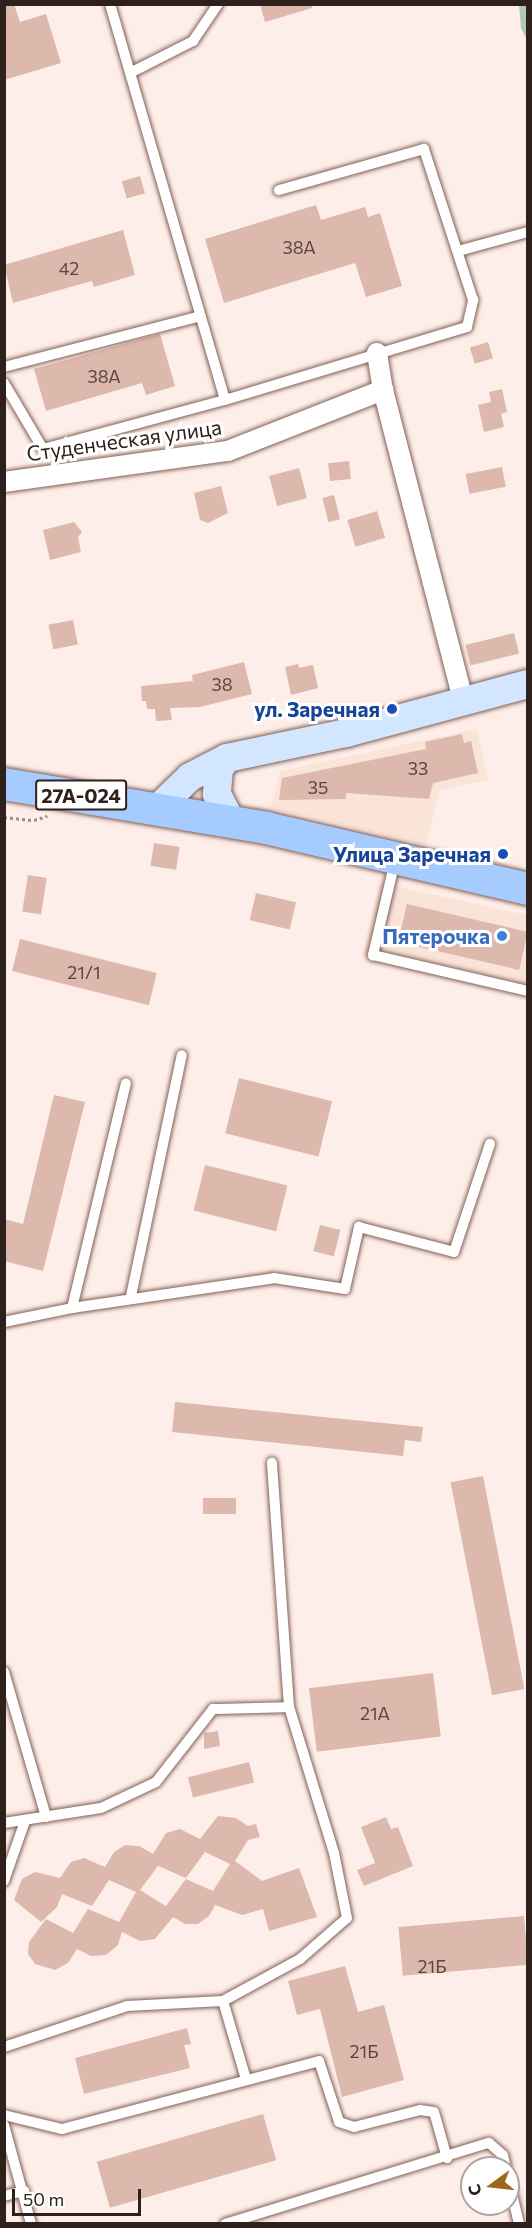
<!DOCTYPE html>
<html>
<head>
<meta charset="utf-8">
<style>
	body { margin:0 }
	#map { position:relative; width:532px; height:2228px; overflow:hidden; background:#feeee9; font-family:Commissioner,sans-serif }
	div>[style] { position:absolute }
	[style*='--x'] { left:calc(var(--x)*1px); top:calc(var(--y)*1px); width:calc(var(--w)*1px); rotate:calc(var(--a)*1deg) }
	.commercial>* { inset:0; background:#fae3d7 }
	.green>* { inset:0; background:#b4c8af }
	.building>* { inset:0; background:#ddb8ac; transform-origin:0 0 }
	.path>* { height:3px; margin-top:-1.5px; transform-origin:0; background:repeating-linear-gradient(90deg,#9d8e89 0 3px,transparent 0 6px) }
	.roads { filter:drop-shadow(0 0 2px #816054) drop-shadow(0 0 2px #816054) }
	.service>* { height:10px; margin:-5px; padding:0 5px; transform-origin:5px; border-radius:5px; background:#fff }
	.minor>* { height:20px; margin:-10px; padding:0 10px; transform-origin:10px; border-radius:10px; background:#fff }
	.secondary>* { height:28px; margin:-14px; padding:0 14px; transform-origin:14px; border-radius:14px; background:#d2e6ff }
	.primary>* { height:32px; margin:-16px; padding:0 16px; transform-origin:16px; border-radius:16px; background:#a6ccff }
	.dots>* { width:16px; height:16px; translate:-50% -50%; box-sizing:border-box; border:3px solid #fff; border-radius:50% }
	span { translate:-50% -50%; white-space:nowrap; text-align:center; line-height:1.15; -webkit-text-stroke:6px #fff; paint-order:stroke }
	.number-label { font-size:18px; color:#5a463f }
	.number-label span { -webkit-text-stroke-width:0 }
	.shield-label span { padding:2px 4px; background:#fff; border:2px solid; border-radius:4px; -webkit-text-stroke-width:0 }
	.shield-label { font-size:20px; color:#2e201b; font-weight:700 }
	.street-label { font-size:21px; color:#2e201b }
	.transit-label { font-size:21px; color:#164399; font-weight:700 }
	.right { translate:-100% -50%; text-align:right }
	.shop-label { font-size:21px; color:#366cbe; font-weight:700 }
	.frame { position:absolute; inset:0; border:6px solid #2e201b; pointer-events:none }
	.north { position:absolute; left:460px; top:2156px; width:60px; height:60px; box-sizing:border-box; background:#fff; border:2px solid #aba6a4; border-radius:50%; rotate:255deg; font-size:16px; font-weight:700; line-height:24px; text-align:center; color:#2e201b }
	.north::after { content:''; display:block; margin:auto; width:21px; height:27px; background:#9a671b; clip-path:polygon(50% 0,100% 100%,50% 72%,0 100%) }
	.scale { position:absolute; left:12px; top:2189px; width:129px; height:27px; box-sizing:border-box; border:3px solid #2e201b; border-top:0; padding-left:8px; font-size:18px; line-height:21px; white-space:nowrap; color:#2e201b; -webkit-text-stroke:4px #fff; paint-order:stroke }
</style>
</head>
<body>
<div id="map">
	<div class="commercial">
		<i style="clip-path:polygon(477px 729px,488px 780px,440px 790px,426px 845px,271px 808px,280px 771px)"></i>
		<i style="clip-path:polygon(379px 883px,527px 915px,527px 984px,379px 950px,376px 964px,363px 955px)"></i>
	</div>
	<div class="green">
		<i style="clip-path:polygon(519px 5px,527px 5px,527px 40px,521px 28px)"></i>
	</div>
	<div class="building">
		<i style="clip-path:polygon(4px 4px,14px 4px,20px 22px,46px 14px,61px 63px,4px 80px)"></i>
		<i style="clip-path:polygon(260px 4px,312px 4px,312px 8px,265px 22px)"></i>
		<i style="left:140px;top:176px;width:18px;height:19px;rotate:74deg"></i>
		<i style="clip-path:polygon(316px 205px,321px 220px,365px 207px,368px 217px,380px 213px,402px 286px,366px 297px,355px 263px,224px 303px,205px 239px)"></i>
		<i style="clip-path:polygon(123px 230px,135px 275px,94px 287px,92px 281px,13px 303px,4px 265px)"></i>
		<i style="clip-path:polygon(160px 334px,175px 386px,146px 395px,142px 383px,46px 411px,34px 369px)"></i>
		<i style="left:488px;top:342px;width:17px;height:19px;rotate:73deg"></i>
		<i style="clip-path:polygon(502px 389px,507px 412px,501px 414px,504px 427px,484px 432px,478px 405px,491px 402px,489px 392px)"></i>
		<i style="left:349px;top:461px;width:18px;height:21px;rotate:84deg"></i>
		<i style="left:502px;top:467px;width:20px;height:37px;rotate:79deg"></i>
		<i style="left:299px;top:468px;width:31px;height:31px;rotate:75deg"></i>
		<i style="clip-path:polygon(221px 486px,228px 513px,208px 523px,200px 520px,194px 493px)"></i>
		<i style="left:334px;top:495px;width:25px;height:12px;rotate:76deg"></i>
		<i style="left:377px;top:511px;width:28px;height:31px;rotate:73deg"></i>
		<i style="clip-path:polygon(74px 522px,82px 532px,78px 537px,81px 552px,50px 560px,43px 530px)"></i>
		<i style="left:73px;top:620px;width:25px;height:25px;rotate:79deg"></i>
		<i style="left:514px;top:633px;width:21px;height:50px;rotate:76deg"></i>
		<i style="clip-path:polygon(244px 662px,252px 694px,200px 707px,170px 708px,172px 720px,156px 721px,155px 709px,147px 709px,146px 701px,142px 701px,141px 686px,193px 681px,192px 675px)"></i>
		<i style="clip-path:polygon(298px 664px,299px 668px,313px 665px,318px 688px,291px 695px,285px 667px)"></i>
		<i style="clip-path:polygon(462px 734px,464px 743px,471px 741px,478px 773px,433px 783px,429px 799px,346px 793px,346px 799px,279px 800px,282px 778px,426px 749px,425px 742px)"></i>
		<i style="left:154px;top:843px;width:26px;height:23px;rotate:9deg"></i>
		<i style="left:28px;top:875px;width:19px;height:37px;rotate:9deg"></i>
		<i style="left:256px;top:893px;width:41px;height:28px;rotate:13deg"></i>
		<i style="left:407px;top:904px;width:124px;height:39px;rotate:13deg"></i>
		<i style="left:20px;top:939px;width:141px;height:33px;rotate:14deg"></i>
		<i style="left:239px;top:1078px;width:96px;height:57px;rotate:14deg"></i>
		<i style="clip-path:polygon(54px 1095px,85px 1102px,43px 1271px,4px 1261px,4px 1219px,23px 1224px)"></i>
		<i style="left:205px;top:1165px;width:85px;height:47px;rotate:14deg"></i>
		<i style="left:320px;top:1225px;width:21px;height:27px;rotate:14deg"></i>
		<i style="clip-path:polygon(175px 1402px,423px 1427px,421px 1442px,405px 1440px,403px 1456px,172px 1432px)"></i>
		<i style="left:483px;top:1476px;width:217px;height:33px;rotate:79deg"></i>
		<i style="left:203px;top:1498px;width:33px;height:16px"></i>
		<i style="left:433px;top:1673px;width:64px;height:125px;rotate:83deg"></i>
		<i style="clip-path:polygon(218px 1731px,220px 1746px,204px 1749px,204px 1733px)"></i>
		<i style="left:249px;top:1762px;width:21px;height:63px;rotate:76deg"></i>
		<i style="clip-path:polygon(evenodd,218px 1816px,236px 1818px,248px 1826px,256px 1824px,260px 1837px,248px 1840px,235px 1861px,262px 1881px,299px 1868px,317px 1917px,269px 1931px,263px 1909px,242px 1915px,215px 1905px,209px 1916px,198px 1924px,185px 1924px,173px 1917px,155px 1939px,140px 1941px,122px 1932px,118px 1945px,106px 1955px,91px 1956px,77px 1949px,68px 1963px,55px 1970px,35px 1964px,28px 1954px,29px 1942px,46px 1919px,73px 1933px,88px 1909px,119px 1922px,136px 1892px,109px 1880px,92px 1906px,62px 1894px,57px 1907px,41px 1922px,14px 1900px,22px 1879px,35px 1872px,60px 1878px,71px 1862px,84px 1858px,105px 1867px,114px 1852px,125px 1845px,139px 1846px,153px 1854px,166px 1833px,180px 1829px,200px 1839px,218px 1816px,205px 1852px,230px 1864px,213px 1891px,186px 1879px,166px 1906px,140px 1890px,158px 1866px,186px 1878px,205px 1852px)"></i>
		<i style="clip-path:polygon(386px 1817px,391px 1829px,398px 1827px,413px 1866px,364px 1886px,357px 1870px,375px 1863px,361px 1827px)"></i>
		<i style="left:524px;top:1916px;width:49px;height:126px;rotate:85deg"></i>
		<i style="clip-path:polygon(345px 1966px,358px 2012px,384px 2005px,404px 2080px,342px 2097px,320px 2009px,297px 2015px,288px 1981px)"></i>
		<i style="clip-path:polygon(187px 2028px,191px 2044px,184px 2045px,190px 2068px,84px 2094px,75px 2058px)"></i>
		<i style="left:263px;top:2114px;width:48px;height:173px;rotate:74deg"></i>
	</div>
	<div class="path">
		<i style="--x:4;--y:817;--w:30;--a:6"></i>
		<i style="--x:34;--y:820;--w:14;--a:-17"></i>
	</div>
	<div class="roads">
		<div class="service">
			<i style="--x:110;--y:4;--w:412;--a:73.8"></i>
			<i style="--x:130;--y:73;--w:71;--a:-26.9"></i>
			<i style="--x:193;--y:41;--w:45;--a:-56"></i>
			<i style="--x:458;--y:251;--w:73;--a:-15.2"></i>
			<i style="--x:4;--y:367;--w:203;--a:-14.5"></i>
			<i style="--x:4;--y:383;--w:77;--a:59.4"></i>
			<i style="--x:43;--y:449;--w:188;--a:-15.1"></i>
			<i style="--x:225;--y:400;--w:253;--a:-16.8"></i>
			<i style="--x:467;--y:327;--w:28;--a:-77"></i>
			<i style="--x:473;--y:300;--w:159;--a:-108"></i>
			<i style="--x:424;--y:149;--w:151;--a:164.2"></i>
			<i style="--x:395;--y:861;--w:97;--a:103.2"></i>
			<i style="--x:373;--y:955;--w:159;--a:13.1"></i>
			<i style="--x:131;--y:1296;--w:246;--a:-78.1"></i>
			<i style="--x:72;--y:1308;--w:204;--a:-8.4"></i>
			<i style="--x:274;--y:1278;--w:72;--a:8.8"></i>
			<i style="--x:345;--y:1289;--w:64;--a:-77.3"></i>
			<i style="--x:359;--y:1227;--w:98;--a:14.7"></i>
			<i style="--x:454;--y:1252;--w:114;--a:-71.6"></i>
			<i style="--x:4;--y:1322;--w:69;--a:-11.6"></i>
			<i style="--x:72;--y:1308;--w:231;--a:-76.5"></i>
			<i style="--x:4;--y:1672;--w:151;--a:73.8"></i>
			<i style="--x:4;--y:1823;--w:98;--a:-8.8"></i>
			<i style="--x:101;--y:1808;--w:61;--a:-25.3"></i>
			<i style="--x:156;--y:1782;--w:93;--a:-52"></i>
			<i style="--x:213;--y:1709;--w:76;--a:-1.5"></i>
			<i style="--x:289;--y:1707;--w:245;--a:-94"></i>
			<i style="--x:4;--y:1881;--w:64;--a:-70.7"></i>
			<i style="--x:223;--y:2001;--w:81;--a:73.6"></i>
			<i style="--x:4;--y:2047;--w:130;--a:-18.4"></i>
			<i style="--x:127;--y:2006;--w:96;--a:-3"></i>
			<i style="--x:223;--y:2001;--w:88;--a:-28.6"></i>
			<i style="--x:300;--y:1959;--w:62;--a:-41.1"></i>
			<i style="--x:347;--y:1918;--w:66;--a:-101.3"></i>
			<i style="--x:334;--y:1853;--w:153;--a:-107.1"></i>
			<i style="--x:4;--y:2115;--w:60;--a:13.6"></i>
			<i style="--x:62;--y:2129;--w:266;--a:-14.8"></i>
			<i style="--x:319;--y:2061;--w:64;--a:71.8"></i>
			<i style="--x:339;--y:2122;--w:16;--a:18"></i>
			<i style="--x:354;--y:2127;--w:68;--a:-14.4"></i>
			<i style="--x:420;--y:2110;--w:14;--a:8"></i>
			<i style="--x:434;--y:2112;--w:48;--a:74.2"></i>
			<i style="--x:4;--y:2125;--w:103;--a:74.7"></i>
			<i style="--x:508;--y:2177;--w:48;--a:76.8"></i>
			<i style="--x:4;--y:2196;--w:21;--a:-14"></i>
			<i style="--x:225;--y:2224;--w:276;--a:-17.1"></i>
			<i style="--x:489;--y:2143;--w:18;--a:41"></i>
			<i style="--x:503;--y:2155;--w:13;--a:77"></i>
		</div>
		<div class="minor">
			<i style="--x:377;--y:353;--w:37;--a:81"></i>
			<i style="--x:383;--y:390;--w:323;--a:75.5"></i>
			<i style="--x:4;--y:482;--w:226;--a:-7.9"></i>
			<i style="--x:228;--y:451;--w:167;--a:-21.5"></i>
		</div>
		<div class="secondary">
			<i style="--x:227;--y:758;--w:14;--a:126"></i>
			<i style="--x:219;--y:769;--w:25;--a:95"></i>
			<i style="--x:217;--y:794;--w:31;--a:63"></i>
			<i style="--x:157;--y:809;--w:46;--a:-44.1"></i>
			<i style="--x:190;--y:777;--w:42;--a:-27.2"></i>
			<i style="--x:227;--y:758;--w:122;--a:-11.9"></i>
			<i style="--x:346;--y:733;--w:188;--a:-15.1"></i>
		</div>
		<div class="primary">
			<i style="--x:4;--y:784;--w:266;--a:9.5"></i>
			<i style="--x:266;--y:828;--w:269;--a:13.1"></i>
		</div>
	</div>
	<div class="dots">
		<i style="left:392px;top:709px;background:#1a4fb4"></i>
		<i style="left:503px;top:854px;background:#1a4fb4"></i>
		<i style="left:502px;top:936px;background:#3f7fe0"></i>
	</div>
	<div class="number-label">
		<span style="left:299px;top:247px">38А</span>
		<span style="left:69px;top:268px">42</span>
		<span style="left:104px;top:376px">38А</span>
		<span style="left:222px;top:684px">38</span>
		<span style="left:418px;top:768px">33</span>
		<span style="left:318px;top:787px">35</span>
		<span style="left:84px;top:972px">21/1</span>
		<span style="left:375px;top:1713px">21А</span>
		<span style="left:432px;top:1966px">21Б</span>
		<span style="left:364px;top:2051px">21Б</span>
	</div>
	<div class="shield-label">
		<span style="left:81px;top:795px">27А-024</span>
	</div>
	<div class="street-label">
		<span style="left:124px;top:440px;rotate:-8deg">Студенческая улица</span>
	</div>
	<div class="transit-label">
		<span class="right" style="left:380px;top:709px">ул. Заречная</span>
		<span class="right" style="left:491px;top:854px">Улица Заречная</span>
	</div>
	<div class="shop-label">
		<span class="right" style="left:490px;top:936px">Пятерочка</span>
	</div>
	<div class="frame"></div>
	<div class="north">С</div>
	<div class="scale">50 m</div>
</div>
</body>
</html>
